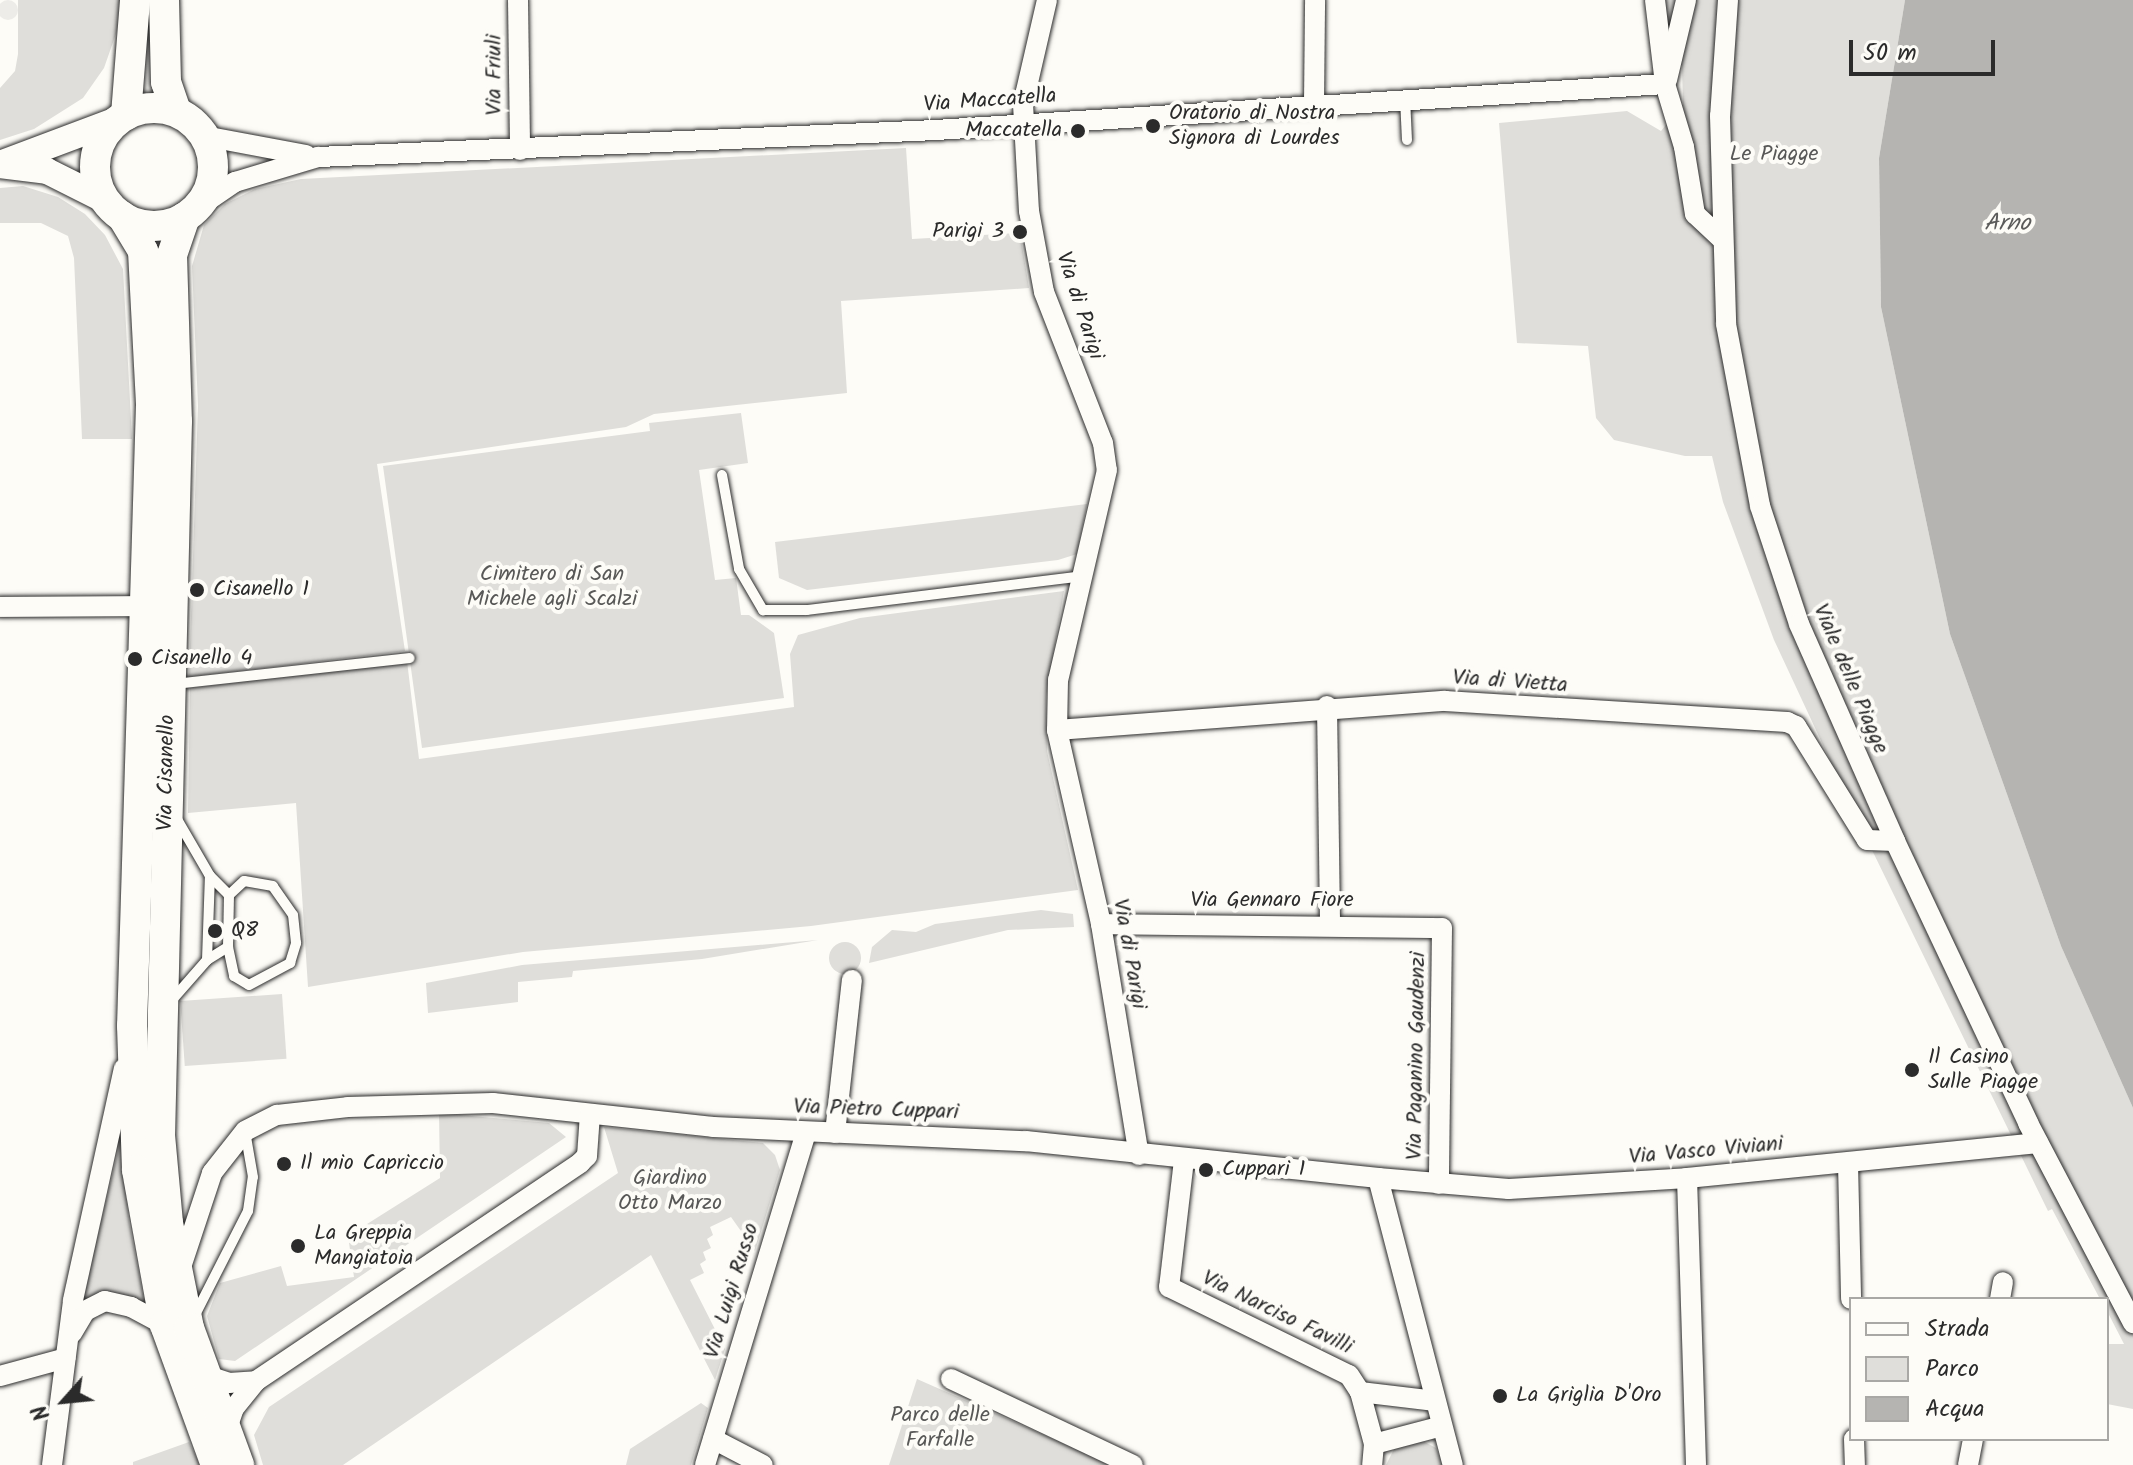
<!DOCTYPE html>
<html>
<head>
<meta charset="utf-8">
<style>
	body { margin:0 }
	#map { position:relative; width:2133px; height:1465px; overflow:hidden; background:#fdfcf7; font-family:Kalam,sans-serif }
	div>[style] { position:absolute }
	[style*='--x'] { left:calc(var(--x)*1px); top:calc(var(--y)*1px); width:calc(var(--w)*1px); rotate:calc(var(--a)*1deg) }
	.built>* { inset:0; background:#edece8 }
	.round { border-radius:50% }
	.green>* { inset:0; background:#dfdeda; transform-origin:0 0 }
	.water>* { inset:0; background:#b5b4b1 }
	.roads { filter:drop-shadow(0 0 2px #2b2b2b) drop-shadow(0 0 2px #2b2b2b) }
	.service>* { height:10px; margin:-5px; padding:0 5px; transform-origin:5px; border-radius:5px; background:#fdfcf7 }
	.minor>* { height:20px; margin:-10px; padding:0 10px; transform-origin:10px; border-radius:10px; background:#fdfcf7 }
	.tertiary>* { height:26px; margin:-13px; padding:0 13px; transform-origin:13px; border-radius:13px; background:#fdfcf7 }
	.secondary>* { height:30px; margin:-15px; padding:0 15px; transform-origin:15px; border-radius:15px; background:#fdfcf7 }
	.secondary>.ring { margin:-15px; padding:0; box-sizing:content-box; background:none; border:30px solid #fdfcf7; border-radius:50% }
	.dots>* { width:22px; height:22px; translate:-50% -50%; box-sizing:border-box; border:4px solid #fdfcf7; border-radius:50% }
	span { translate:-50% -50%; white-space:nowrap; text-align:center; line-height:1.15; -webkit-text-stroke:8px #fdfcf7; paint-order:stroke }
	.street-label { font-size:22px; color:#2b2b2b }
	.poi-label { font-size:22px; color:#2b2b2b }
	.left { translate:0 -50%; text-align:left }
	.right { translate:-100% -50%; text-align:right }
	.park-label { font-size:22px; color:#585857 }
	.water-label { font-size:24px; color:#5b5b5a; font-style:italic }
	.legend { position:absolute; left:1849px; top:1297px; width:260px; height:144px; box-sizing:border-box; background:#fdfcf7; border:2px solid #a9a8a5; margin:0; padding:10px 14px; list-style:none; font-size:24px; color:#2b2b2b }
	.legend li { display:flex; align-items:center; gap:16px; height:40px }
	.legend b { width:40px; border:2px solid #a9a8a5 }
	.north { position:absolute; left:24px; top:1361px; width:80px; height:80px; -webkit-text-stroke:6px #fdfcf7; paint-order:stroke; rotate:243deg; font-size:22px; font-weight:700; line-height:32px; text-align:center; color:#2b2b2b }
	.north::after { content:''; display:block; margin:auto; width:28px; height:36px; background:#2b2b2b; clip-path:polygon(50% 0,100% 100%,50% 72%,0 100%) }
	.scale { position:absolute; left:1849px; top:40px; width:146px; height:36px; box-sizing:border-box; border:4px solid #2b2b2b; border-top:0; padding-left:10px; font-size:24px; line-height:28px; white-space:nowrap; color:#2b2b2b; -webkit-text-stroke:6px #fdfcf7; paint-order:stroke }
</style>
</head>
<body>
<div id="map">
	<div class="built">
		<i class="round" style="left:-2px;top:0;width:20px;height:20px"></i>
	</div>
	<div class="green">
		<i style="clip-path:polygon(18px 0,121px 0,119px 25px,104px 68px,83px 98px,34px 129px,0 140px,0 88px,15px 71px,18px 54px)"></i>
		<i style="clip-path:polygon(1665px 0,1905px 0,1879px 158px,1881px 307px,1950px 634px,2061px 946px,2133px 1108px,2133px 1409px,2107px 1404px,2107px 1344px,2124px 1344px,2107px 1311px,2107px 1299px,2100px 1299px,2052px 1209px,2048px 1211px,1871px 848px,1774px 640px,1723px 502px,1712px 456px,1685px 456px,1614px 440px,1596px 418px,1588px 346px,1517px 343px,1499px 123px,1627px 111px,1661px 131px,1683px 104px,1682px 66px,1670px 51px)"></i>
		<i style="clip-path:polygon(906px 148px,912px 239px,1020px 233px,1029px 288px,841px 301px,847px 393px,654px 414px,626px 427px,377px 464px,405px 651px,189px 677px,198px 406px,192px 266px,204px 225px,225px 204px,255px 189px,301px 179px)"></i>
		<i style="clip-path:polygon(23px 186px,58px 197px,85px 214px,105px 235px,123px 269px,132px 439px,82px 439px,74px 258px,68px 236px,41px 223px,0 223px,0 188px)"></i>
		<i style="clip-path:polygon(741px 413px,748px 463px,699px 470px,715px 580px,736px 578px,741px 615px,749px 615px,774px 633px,784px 698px,422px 748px,383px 466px,650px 431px,649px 423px)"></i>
		<i style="clip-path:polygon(1087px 504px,1077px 554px,1058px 560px,807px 590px,779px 578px,775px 542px)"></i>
		<i style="clip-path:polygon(1064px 591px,1046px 697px,1047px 751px,1078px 890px,811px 926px,523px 952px,308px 987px,296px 803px,188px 813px,190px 688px,407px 661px,419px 759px,794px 707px,790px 654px,798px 635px,860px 618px)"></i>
		<i style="clip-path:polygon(1041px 910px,1073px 914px,1074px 927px,1008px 930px,869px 963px,872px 947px,892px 930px,916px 932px,935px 924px)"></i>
		<i style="clip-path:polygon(818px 940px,702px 959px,573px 971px,572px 977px,518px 982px,518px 1002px,428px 1013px,426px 983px,522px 965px)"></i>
		<i class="round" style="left:829px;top:942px;width:32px;height:32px"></i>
		<i style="left:282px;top:994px;width:65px;height:102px;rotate:86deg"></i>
		<i style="clip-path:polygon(439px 1113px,549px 1123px,566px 1137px,235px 1361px,219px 1359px,207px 1316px,220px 1283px,281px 1266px,287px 1286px,354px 1277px,348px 1236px,440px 1178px)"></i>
		<i style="clip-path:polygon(604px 1127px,763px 1143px,775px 1155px,780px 1170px,755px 1251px,731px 1217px,710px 1227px,713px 1235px,707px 1239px,711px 1248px,703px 1252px,706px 1260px,700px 1264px,704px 1273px,690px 1280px,725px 1349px,715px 1380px,651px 1255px,343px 1465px,263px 1465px,254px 1435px,269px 1407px,618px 1173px)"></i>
		<i style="clip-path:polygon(120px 1143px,129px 1222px,145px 1305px,99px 1294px,82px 1300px)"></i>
		<i style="clip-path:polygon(917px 1379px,1094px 1457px,1110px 1465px,889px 1465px)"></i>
		<i style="clip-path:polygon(701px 1403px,708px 1408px,691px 1465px,626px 1465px,630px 1449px)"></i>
		<i style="clip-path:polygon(1421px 1440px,1436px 1448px,1443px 1465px,1386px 1465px,1395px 1447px)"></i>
		<i style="clip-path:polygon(189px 1442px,200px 1465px,133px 1465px,133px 1462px)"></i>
	</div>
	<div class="water">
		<i style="clip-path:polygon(1905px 0,2133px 0,2133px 1108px,2061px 946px,1950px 634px,1881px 307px,1879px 158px)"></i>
	</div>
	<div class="roads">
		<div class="service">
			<i style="--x:1405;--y:98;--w:42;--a:87.3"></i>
			<i style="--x:722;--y:475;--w:96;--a:79.7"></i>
			<i style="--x:739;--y:569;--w:48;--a:59.7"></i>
			<i style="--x:763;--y:610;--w:44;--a:0"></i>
			<i style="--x:807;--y:610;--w:278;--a:-7"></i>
			<i style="--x:175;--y:684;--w:236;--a:-6.3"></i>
			<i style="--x:228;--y:947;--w:30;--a:78"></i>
			<i style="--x:234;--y:976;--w:17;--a:31"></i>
			<i style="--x:249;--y:985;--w:47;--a:-28.2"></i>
			<i style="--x:290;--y:963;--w:21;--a:-73"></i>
			<i style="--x:296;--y:943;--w:28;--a:-96"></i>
			<i style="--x:293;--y:915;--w:35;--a:-125"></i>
			<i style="--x:273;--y:886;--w:29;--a:-170"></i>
			<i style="--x:244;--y:881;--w:21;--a:137"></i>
			<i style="--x:207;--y:960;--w:25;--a:-32"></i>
			<i style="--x:228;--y:947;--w:52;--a:-88.9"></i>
			<i style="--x:229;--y:895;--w:27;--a:-135"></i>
			<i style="--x:172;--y:1000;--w:53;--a:-48.8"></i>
			<i style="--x:207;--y:960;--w:84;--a:-88"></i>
			<i style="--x:210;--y:876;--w:66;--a:-120.1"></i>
			<i style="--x:195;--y:1315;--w:117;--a:-63"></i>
			<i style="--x:248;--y:1211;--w:34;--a:-82"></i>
			<i style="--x:253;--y:1177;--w:47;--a:-99.9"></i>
		</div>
		<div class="minor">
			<i style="--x:518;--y:0;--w:150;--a:89.2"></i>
			<i style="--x:1047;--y:0;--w:107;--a:103"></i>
			<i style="--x:1023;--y:104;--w:107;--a:86.8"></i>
			<i style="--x:1029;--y:211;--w:82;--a:79.5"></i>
			<i style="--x:1044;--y:292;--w:162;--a:68.7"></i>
			<i style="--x:1103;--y:443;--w:27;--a:82"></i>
			<i style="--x:1107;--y:470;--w:216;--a:103.1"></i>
			<i style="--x:1058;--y:680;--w:50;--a:91.1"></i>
			<i style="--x:1057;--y:730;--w:199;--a:77.2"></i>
			<i style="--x:1101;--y:924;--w:234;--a:80.7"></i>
			<i style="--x:1655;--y:0;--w:85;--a:83.2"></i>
			<i style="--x:1665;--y:84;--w:66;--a:73.2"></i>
			<i style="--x:1684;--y:147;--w:68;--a:80.7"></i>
			<i style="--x:1695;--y:214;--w:35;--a:43"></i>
			<i style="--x:1728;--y:0;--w:116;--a:93.9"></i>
			<i style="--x:1720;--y:116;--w:208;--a:88.3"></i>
			<i style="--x:1726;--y:324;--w:185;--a:79.4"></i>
			<i style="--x:1760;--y:506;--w:124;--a:71.7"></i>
			<i style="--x:1799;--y:624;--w:237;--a:66.1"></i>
			<i style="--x:1895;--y:841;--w:312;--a:64.7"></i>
			<i style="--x:2028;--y:1123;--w:226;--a:62.3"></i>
			<i style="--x:1667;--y:80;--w:82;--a:-76.6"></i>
			<i style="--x:1314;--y:103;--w:103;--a:-89.4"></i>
			<i style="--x:204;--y:136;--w:104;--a:10.6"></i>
			<i style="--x:194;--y:210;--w:50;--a:-34.3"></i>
			<i style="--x:235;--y:182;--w:87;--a:-16.8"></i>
			<i style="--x:318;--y:157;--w:619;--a:-2.5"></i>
			<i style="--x:936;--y:130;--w:730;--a:-3.61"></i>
			<i style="--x:0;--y:607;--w:146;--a:-0.4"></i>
			<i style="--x:1327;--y:706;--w:220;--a:89.2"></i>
			<i style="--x:1057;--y:730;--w:389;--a:-4.3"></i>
			<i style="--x:1445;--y:701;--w:343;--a:3.5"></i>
			<i style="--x:1787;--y:722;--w:10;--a:24"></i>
			<i style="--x:1796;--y:726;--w:134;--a:58.1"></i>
			<i style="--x:1867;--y:840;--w:28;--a:2"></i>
			<i style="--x:1101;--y:924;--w:341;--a:0.7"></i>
			<i style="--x:1442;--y:928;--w:256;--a:90.7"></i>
			<i style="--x:835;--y:1133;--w:154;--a:-83.7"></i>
			<i style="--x:1184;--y:1160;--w:128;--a:96.7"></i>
			<i style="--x:1169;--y:1287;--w:200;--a:26.1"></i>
			<i style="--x:1349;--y:1375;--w:20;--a:57"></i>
			<i style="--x:1360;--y:1392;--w:54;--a:74.9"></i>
			<i style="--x:1374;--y:1444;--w:21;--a:95"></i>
			<i style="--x:1848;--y:1163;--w:136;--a:88.7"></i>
			<i style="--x:1378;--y:1178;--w:131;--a:4.8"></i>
			<i style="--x:1509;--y:1189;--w:178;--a:-3.5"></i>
			<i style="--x:1687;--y:1178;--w:353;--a:-5.7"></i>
			<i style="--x:1687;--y:1178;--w:287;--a:88.2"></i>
			<i style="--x:181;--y:1267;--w:99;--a:-71.7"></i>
			<i style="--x:212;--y:1173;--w:53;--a:-51.8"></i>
			<i style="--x:245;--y:1131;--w:36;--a:-27"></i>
			<i style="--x:277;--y:1115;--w:71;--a:-6.4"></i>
			<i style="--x:348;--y:1107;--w:145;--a:-1.6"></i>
			<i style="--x:493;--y:1103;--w:221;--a:6.2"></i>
			<i style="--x:713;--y:1127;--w:313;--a:2.6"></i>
			<i style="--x:1026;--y:1141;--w:354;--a:6"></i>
			<i style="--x:1378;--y:1178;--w:297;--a:75.4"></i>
			<i style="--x:2000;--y:1299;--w:17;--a:-80"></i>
			<i style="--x:72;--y:1333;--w:26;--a:-59"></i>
			<i style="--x:85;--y:1311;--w:22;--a:-27"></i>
			<i style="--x:105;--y:1301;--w:27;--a:13"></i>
			<i style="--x:131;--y:1307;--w:38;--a:28"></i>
			<i style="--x:202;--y:1374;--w:28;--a:18"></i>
			<i style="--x:229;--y:1383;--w:27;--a:-4"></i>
			<i style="--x:256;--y:1381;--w:35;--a:129"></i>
			<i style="--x:234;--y:1408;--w:24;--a:109"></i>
			<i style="--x:0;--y:1376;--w:68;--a:-15.3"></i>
			<i style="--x:951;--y:1379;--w:201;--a:25.3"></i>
			<i style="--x:256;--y:1381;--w:391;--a:-33.9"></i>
			<i style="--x:580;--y:1163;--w:10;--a:-45"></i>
			<i style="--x:587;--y:1156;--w:42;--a:-85.9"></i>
			<i style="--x:1360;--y:1392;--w:76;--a:6.8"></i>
			<i style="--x:713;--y:1439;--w:56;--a:27.5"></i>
			<i style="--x:1854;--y:1439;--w:26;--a:88"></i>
			<i style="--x:1374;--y:1444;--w:70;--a:-14.8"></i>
			<i style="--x:52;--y:1465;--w:166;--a:-82.7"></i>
			<i style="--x:73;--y:1300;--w:237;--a:-77.6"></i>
			<i style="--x:705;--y:1465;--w:348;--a:-73.1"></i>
			<i style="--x:1968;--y:1465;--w:26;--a:-79"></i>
		</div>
		<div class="tertiary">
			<i style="--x:0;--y:164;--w:128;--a:-20.6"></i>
			<i style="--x:0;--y:165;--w:47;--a:7.3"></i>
			<i style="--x:47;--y:171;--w:65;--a:26.6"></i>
		</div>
		<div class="secondary">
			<i style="--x:164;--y:0;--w:82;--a:88.6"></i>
			<i style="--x:166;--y:82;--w:31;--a:71"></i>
			<i class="ring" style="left:95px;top:108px;width:88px;height:88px"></i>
			<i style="--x:126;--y:115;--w:115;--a:-85.5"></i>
			<i style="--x:122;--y:216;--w:41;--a:59"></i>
			<i style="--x:143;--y:251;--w:154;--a:87"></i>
			<i style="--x:151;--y:405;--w:621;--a:91.75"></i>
			<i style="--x:132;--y:1026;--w:144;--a:88"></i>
			<i style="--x:137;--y:1170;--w:158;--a:79.8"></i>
			<i style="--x:165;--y:1325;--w:149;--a:70"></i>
			<i style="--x:185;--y:217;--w:40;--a:108.9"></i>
			<i style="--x:172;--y:255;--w:166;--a:88.3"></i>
			<i style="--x:177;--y:421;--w:714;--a:91.36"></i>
			<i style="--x:160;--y:1135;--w:88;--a:84.8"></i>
			<i style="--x:168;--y:1223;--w:107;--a:78.7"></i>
			<i style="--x:189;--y:1328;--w:146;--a:69.9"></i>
		</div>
	</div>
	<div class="dots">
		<i style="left:1153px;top:126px;background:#2b2b2b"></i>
		<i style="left:1078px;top:131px;background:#2b2b2b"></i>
		<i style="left:1020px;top:232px;background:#2b2b2b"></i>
		<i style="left:197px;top:590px;background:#2b2b2b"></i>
		<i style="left:135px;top:659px;background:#2b2b2b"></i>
		<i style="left:215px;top:931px;background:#2b2b2b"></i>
		<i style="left:1912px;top:1070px;background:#2b2b2b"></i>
		<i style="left:284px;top:1164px;background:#2b2b2b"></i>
		<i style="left:1206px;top:1170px;background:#2b2b2b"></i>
		<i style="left:298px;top:1246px;background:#2b2b2b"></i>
		<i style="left:1500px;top:1396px;background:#2b2b2b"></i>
	</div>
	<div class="street-label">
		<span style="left:495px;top:75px;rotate:-90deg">Via Friuli</span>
		<span style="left:990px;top:101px;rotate:-4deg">Via Maccatella</span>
		<span style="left:1079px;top:306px;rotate:72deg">Via di Parigi</span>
		<span style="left:1850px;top:679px;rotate:67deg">Viale delle Piagge</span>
		<span style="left:1510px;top:682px;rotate:4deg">Via di Vietta</span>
		<span style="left:167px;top:773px;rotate:-89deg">Via Cisanello</span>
		<span style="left:1272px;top:901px">Via Gennaro Fiore</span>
		<span style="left:1129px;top:954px;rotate:80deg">Via di Parigi</span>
		<span style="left:1417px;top:1056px;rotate:-89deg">Via Paganino Gaudenzi</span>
		<span style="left:876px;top:1110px;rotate:2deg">Via Pietro Cuppari</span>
		<span style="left:1706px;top:1151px;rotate:-5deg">Via Vasco Viviani</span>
		<span style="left:732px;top:1291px;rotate:-73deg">Via Luigi Russo</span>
		<span style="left:1277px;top:1313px;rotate:26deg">Via Narciso Favilli</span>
	</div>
	<div class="poi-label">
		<span class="left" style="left:1169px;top:126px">Oratorio di Nostra<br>Signora di Lourdes</span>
		<span class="right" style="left:1062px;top:131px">Maccatella</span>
		<span class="right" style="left:1004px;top:232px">Parigi 3</span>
		<span class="left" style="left:213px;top:590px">Cisanello 1</span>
		<span class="left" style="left:151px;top:659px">Cisanello 4</span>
		<span class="left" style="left:231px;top:931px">Q8</span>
		<span class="left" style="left:1928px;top:1070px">Il Casino<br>Sulle Piagge</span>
		<span class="left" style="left:300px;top:1164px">Il mio Capriccio</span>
		<span class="left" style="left:1222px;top:1170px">Cuppari 1</span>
		<span class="left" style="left:314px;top:1246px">La Greppia<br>Mangiatoia</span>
		<span class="left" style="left:1516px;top:1396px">La Griglia D'Oro</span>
	</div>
	<div class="park-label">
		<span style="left:1774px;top:155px">Le Piagge</span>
		<span style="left:552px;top:587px">Cimitero di San<br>Michele agli Scalzi</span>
		<span style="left:670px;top:1191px">Giardino<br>Otto Marzo</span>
		<span style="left:940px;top:1428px">Parco delle<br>Farfalle</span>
	</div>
	<div class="water-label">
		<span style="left:2007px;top:224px">Arno</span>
	</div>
	<ul class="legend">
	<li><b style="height:10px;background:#fdfcf7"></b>Strada</li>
	<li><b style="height:22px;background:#dfdeda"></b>Parco</li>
	<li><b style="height:22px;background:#b5b4b1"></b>Acqua</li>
	</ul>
	<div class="north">N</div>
	<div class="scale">50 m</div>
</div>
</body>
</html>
